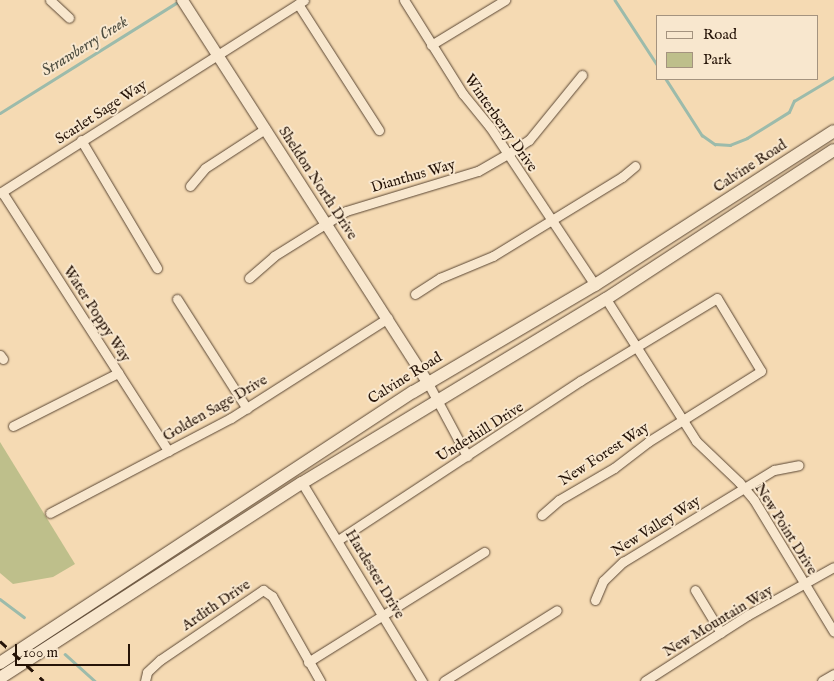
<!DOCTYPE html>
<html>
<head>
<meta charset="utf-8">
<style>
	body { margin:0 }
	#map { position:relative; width:834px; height:681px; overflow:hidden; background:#f5dab3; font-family:"IM FELL English",serif }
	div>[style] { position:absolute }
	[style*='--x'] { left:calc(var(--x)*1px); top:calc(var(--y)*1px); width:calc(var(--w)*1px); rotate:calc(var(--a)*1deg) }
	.green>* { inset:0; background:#bebf8b }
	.stream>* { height:2.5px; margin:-1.25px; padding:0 1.25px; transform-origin:1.25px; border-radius:1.25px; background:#9cbbab }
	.roads { filter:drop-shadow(0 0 1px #5a4633) drop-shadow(0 0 1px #5a4633) }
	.minor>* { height:9px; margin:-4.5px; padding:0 4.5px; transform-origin:4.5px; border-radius:4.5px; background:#f8e7ce }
	.tertiary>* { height:11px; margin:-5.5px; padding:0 5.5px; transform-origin:5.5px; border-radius:5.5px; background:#f8e7ce }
	.secondary>* { height:12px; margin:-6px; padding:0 6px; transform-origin:6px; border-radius:6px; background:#f8e7ce }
	.rail>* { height:2.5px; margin-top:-1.25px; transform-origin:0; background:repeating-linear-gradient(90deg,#261408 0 9px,transparent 0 18px) }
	span { translate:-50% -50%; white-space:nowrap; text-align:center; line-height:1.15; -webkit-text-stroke:4px #f8e7ce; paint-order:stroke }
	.street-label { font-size:15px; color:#261408 }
	.water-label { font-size:16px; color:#4f4e41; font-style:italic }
	.legend { position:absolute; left:656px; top:15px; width:162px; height:65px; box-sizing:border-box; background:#f8e7ce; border:1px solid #a4937f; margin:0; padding:6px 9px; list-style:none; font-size:15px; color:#261408 }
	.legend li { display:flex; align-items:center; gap:10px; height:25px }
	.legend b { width:25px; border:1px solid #a4937f }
	.scale { position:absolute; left:15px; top:644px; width:115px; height:22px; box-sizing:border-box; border:2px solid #261408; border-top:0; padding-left:6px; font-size:15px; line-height:18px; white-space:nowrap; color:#261408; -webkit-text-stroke:4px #f8e7ce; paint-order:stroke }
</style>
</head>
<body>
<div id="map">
	<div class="green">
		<i style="clip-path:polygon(0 442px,75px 564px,53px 577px,13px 584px,0 573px)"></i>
	</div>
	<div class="stream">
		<i style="--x:615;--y:0;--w:79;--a:56.9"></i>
		<i style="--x:666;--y:79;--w:67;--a:57.3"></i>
		<i style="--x:702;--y:135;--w:16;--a:35"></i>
		<i style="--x:715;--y:144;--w:15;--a:4"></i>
		<i style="--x:730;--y:145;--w:18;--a:-22"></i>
		<i style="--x:747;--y:138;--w:49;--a:-31.8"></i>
		<i style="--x:789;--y:112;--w:12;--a:-66"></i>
		<i style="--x:794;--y:101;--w:47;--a:-31"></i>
		<i style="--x:0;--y:113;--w:211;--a:-32"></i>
		<i style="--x:0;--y:599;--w:30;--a:37"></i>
		<i style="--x:65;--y:654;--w:40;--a:42"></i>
	</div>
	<div class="roads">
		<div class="minor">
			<i style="--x:50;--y:0;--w:26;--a:43"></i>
			<i style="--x:404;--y:0;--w:111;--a:57.9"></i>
			<i style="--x:463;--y:94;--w:43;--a:50.7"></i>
			<i style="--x:490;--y:127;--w:190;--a:56.4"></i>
			<i style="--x:298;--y:4;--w:150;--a:57.3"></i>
			<i style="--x:431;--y:45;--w:87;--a:-31.3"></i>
			<i style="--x:81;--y:140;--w:149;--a:59.3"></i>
			<i style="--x:190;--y:186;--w:23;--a:-50"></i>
			<i style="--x:205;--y:168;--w:72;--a:-33"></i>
			<i style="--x:2;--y:192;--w:308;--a:57.3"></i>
			<i style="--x:0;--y:193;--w:360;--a:-32.4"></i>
			<i style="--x:249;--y:278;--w:33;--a:-41"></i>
			<i style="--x:274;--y:256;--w:85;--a:-32"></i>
			<i style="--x:346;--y:211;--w:138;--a:-16.9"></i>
			<i style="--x:478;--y:171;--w:34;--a:-30"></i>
			<i style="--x:508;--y:154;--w:25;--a:-34"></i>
			<i style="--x:529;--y:140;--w:84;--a:-50.8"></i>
			<i style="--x:415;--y:294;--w:30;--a:-33"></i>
			<i style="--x:440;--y:278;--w:57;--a:-22.5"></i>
			<i style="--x:493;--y:256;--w:151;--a:-31.5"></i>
			<i style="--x:622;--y:177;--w:17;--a:-40"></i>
			<i style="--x:177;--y:299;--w:130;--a:57.5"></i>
			<i style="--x:606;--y:299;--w:168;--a:57.6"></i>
			<i style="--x:696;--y:441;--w:59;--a:43.6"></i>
			<i style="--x:739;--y:482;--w:23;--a:50"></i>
			<i style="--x:754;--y:500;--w:154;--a:58.8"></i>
			<i style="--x:0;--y:355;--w:5;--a:53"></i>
			<i style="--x:428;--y:383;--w:83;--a:61.9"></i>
			<i style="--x:13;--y:426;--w:118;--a:-26.8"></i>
			<i style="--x:302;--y:483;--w:232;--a:58.8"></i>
			<i style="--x:50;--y:513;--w:204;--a:-27.7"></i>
			<i style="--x:231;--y:418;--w:186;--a:-32.5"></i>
			<i style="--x:338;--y:540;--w:290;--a:-33.3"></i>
			<i style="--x:580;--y:381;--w:160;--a:-31.2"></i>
			<i style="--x:717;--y:298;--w:85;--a:58.9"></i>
			<i style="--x:761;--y:371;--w:133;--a:147.9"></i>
			<i style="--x:648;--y:442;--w:43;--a:142.6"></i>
			<i style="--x:614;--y:468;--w:64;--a:149.8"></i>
			<i style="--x:559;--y:500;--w:23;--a:139"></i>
			<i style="--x:695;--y:590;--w:50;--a:58.8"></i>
			<i style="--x:595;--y:600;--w:21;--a:-67"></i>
			<i style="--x:603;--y:581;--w:28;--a:-44"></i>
			<i style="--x:623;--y:562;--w:177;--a:-31.4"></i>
			<i style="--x:774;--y:470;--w:25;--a:-11"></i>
			<i style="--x:308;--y:662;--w:208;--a:-32"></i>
			<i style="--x:145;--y:681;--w:9;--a:-77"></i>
			<i style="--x:147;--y:672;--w:18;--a:-43"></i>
			<i style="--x:160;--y:660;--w:125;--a:-34.2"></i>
			<i style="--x:263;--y:590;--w:11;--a:34"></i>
			<i style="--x:272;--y:596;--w:98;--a:60.5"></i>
			<i style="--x:444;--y:681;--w:133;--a:-32.1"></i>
			<i style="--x:645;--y:681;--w:122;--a:-32.7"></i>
			<i style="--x:748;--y:615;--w:98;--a:-29.2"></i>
			<i style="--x:822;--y:681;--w:14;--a:-30"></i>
		</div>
		<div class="tertiary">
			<i style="--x:182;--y:0;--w:455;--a:57.3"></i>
		</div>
		<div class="secondary">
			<i style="--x:0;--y:663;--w:494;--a:-33.3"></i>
			<i style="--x:413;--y:392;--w:211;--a:-30.5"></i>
			<i style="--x:595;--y:285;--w:284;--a:-32.8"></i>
			<i style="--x:0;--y:678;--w:359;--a:-32.9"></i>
			<i style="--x:302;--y:483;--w:355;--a:-31.2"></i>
			<i style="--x:606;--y:299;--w:272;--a:-33.2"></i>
		</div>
	</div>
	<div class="rail">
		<i style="--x:0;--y:641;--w:59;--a:42.3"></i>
	</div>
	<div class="street-label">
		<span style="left:101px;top:112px;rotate:-33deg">Scarlet Sage Way</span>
		<span style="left:501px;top:123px;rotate:55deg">Winterberry Drive</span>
		<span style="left:750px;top:166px;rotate:-33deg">Calvine Road</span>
		<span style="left:413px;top:176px;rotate:-16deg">Dianthus Way</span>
		<span style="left:318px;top:183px;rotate:57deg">Sheldon North Drive</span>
		<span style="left:97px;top:314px;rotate:57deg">Water Poppy Way</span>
		<span style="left:405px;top:378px;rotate:-32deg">Calvine Road</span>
		<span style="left:215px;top:408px;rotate:-30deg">Golden Sage Drive</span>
		<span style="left:480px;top:432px;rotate:-32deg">Underhill Drive</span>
		<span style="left:604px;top:454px;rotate:-33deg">New Forest Way</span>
		<span style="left:656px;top:526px;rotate:-32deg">New Valley Way</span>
		<span style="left:786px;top:529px;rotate:58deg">New Point Drive</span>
		<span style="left:375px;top:574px;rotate:59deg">Hardester Drive</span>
		<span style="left:216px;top:605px;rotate:-34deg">Ardith Drive</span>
		<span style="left:718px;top:621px;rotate:-31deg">New Mountain Way</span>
	</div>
	<div class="water-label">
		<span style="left:85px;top:47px;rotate:-32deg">Strawberry Creek</span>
	</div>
	<ul class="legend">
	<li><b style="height:6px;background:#f8e7ce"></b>Road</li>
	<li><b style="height:14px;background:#bebf8b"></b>Park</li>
	</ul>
	<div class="scale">100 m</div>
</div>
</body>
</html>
